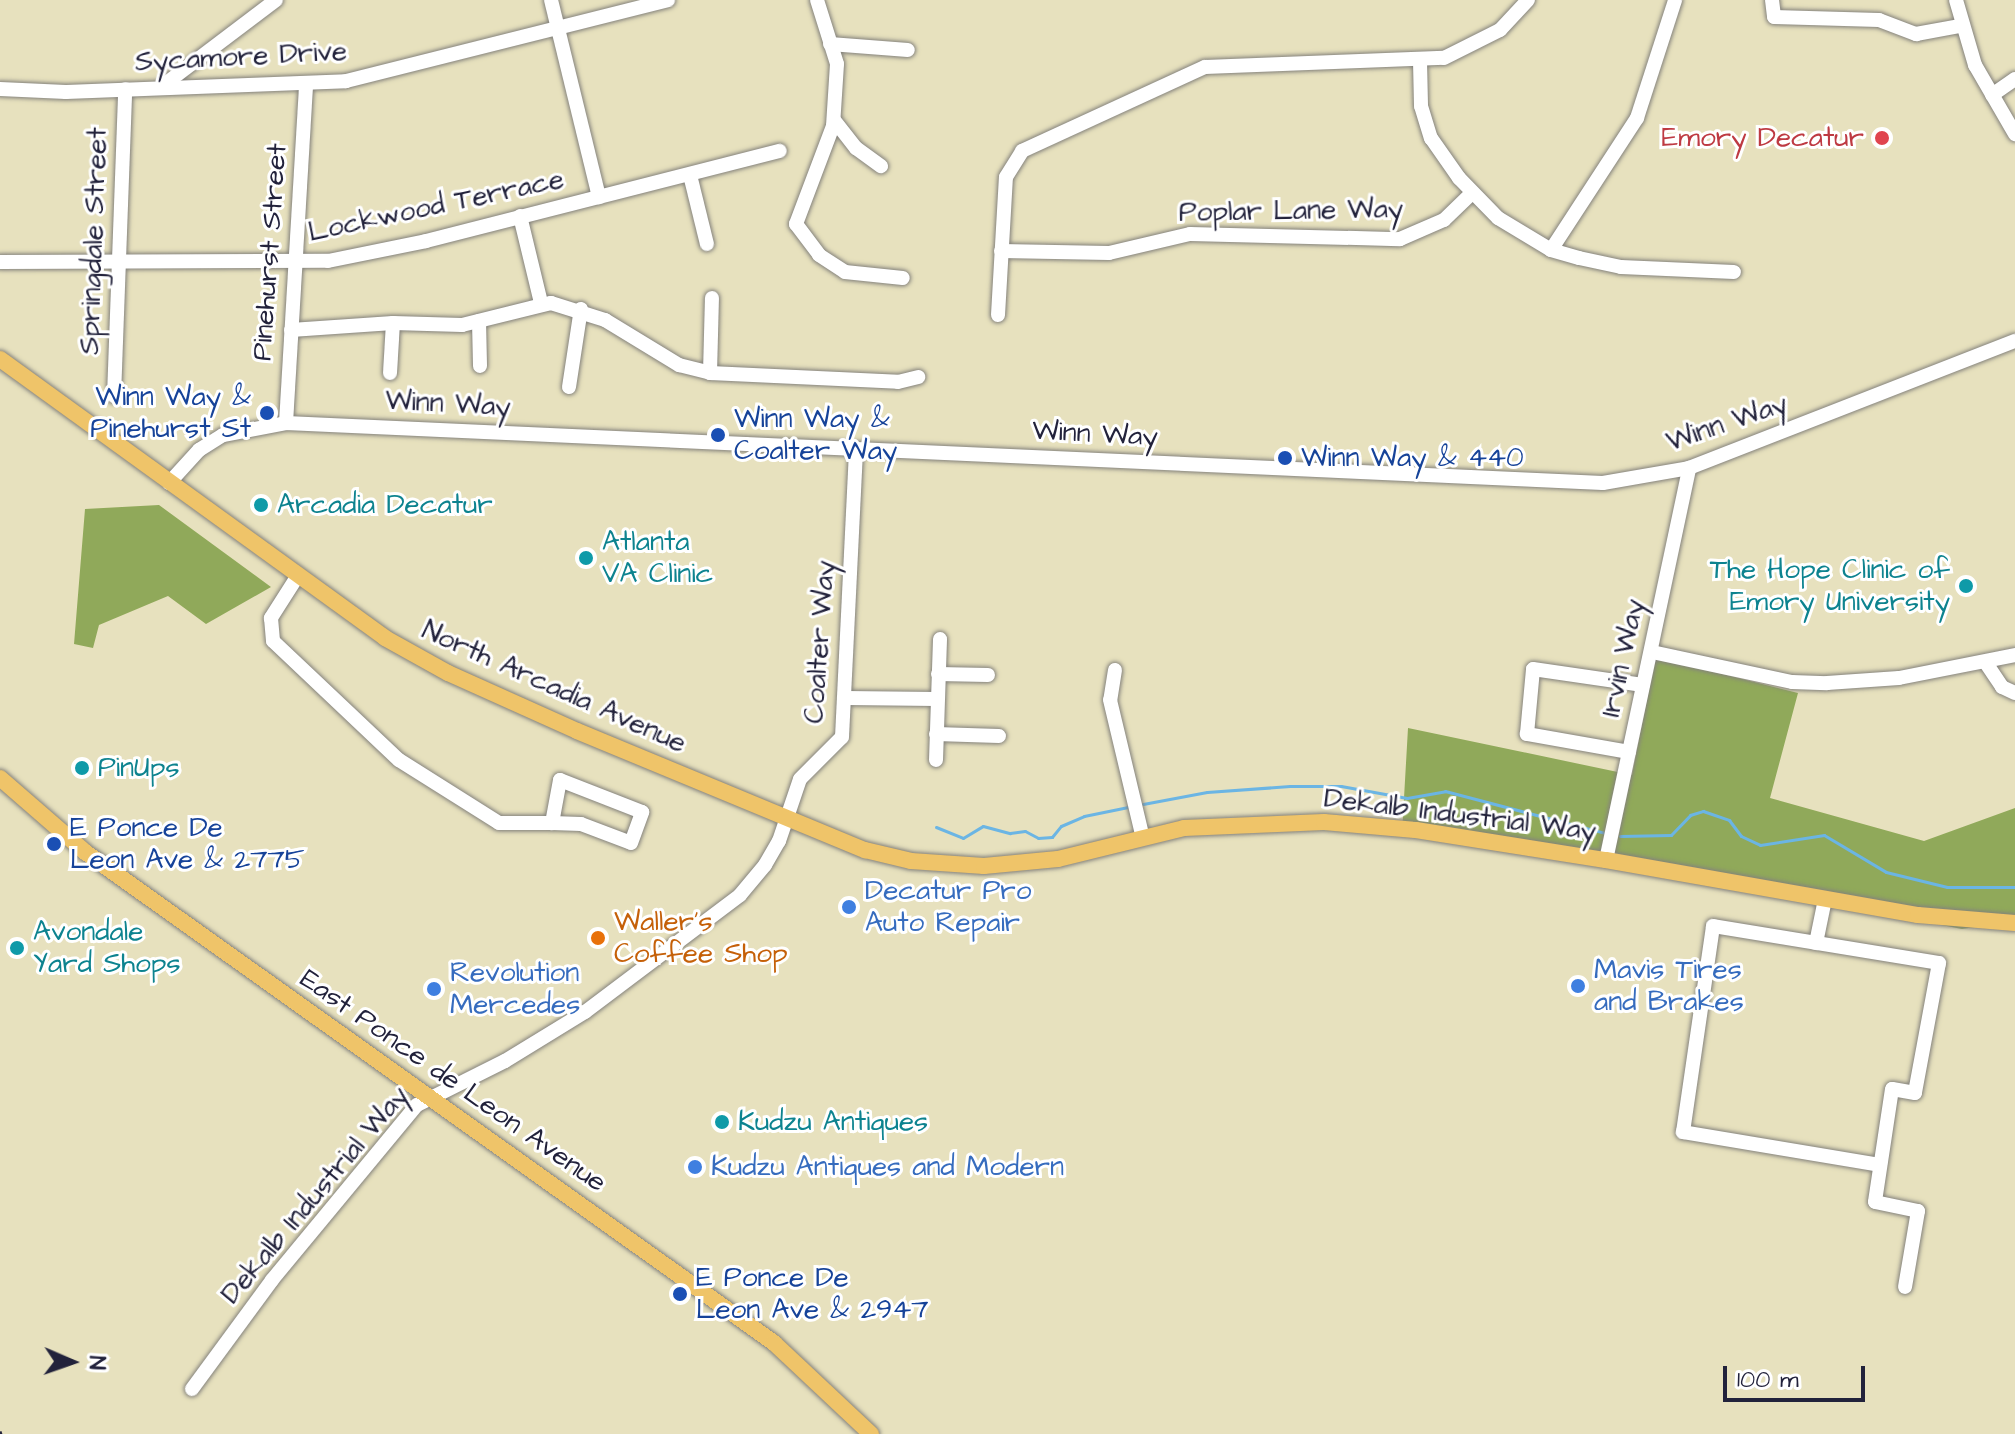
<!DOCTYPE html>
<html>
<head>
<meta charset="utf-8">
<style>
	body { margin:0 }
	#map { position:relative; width:2015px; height:1434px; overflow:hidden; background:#e7e1be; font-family:"Architects Daughter",sans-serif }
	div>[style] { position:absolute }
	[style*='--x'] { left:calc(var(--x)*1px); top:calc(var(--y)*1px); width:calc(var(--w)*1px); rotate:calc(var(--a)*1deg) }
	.forest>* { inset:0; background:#90a95a }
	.stream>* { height:3px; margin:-1.5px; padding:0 1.5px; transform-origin:1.5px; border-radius:1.5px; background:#6bb5e4 }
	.roads { filter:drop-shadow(0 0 2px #84827c) drop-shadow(0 0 2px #84827c) }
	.minor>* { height:14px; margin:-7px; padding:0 7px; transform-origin:7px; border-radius:7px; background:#fff }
	.major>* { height:16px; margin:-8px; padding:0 8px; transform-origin:8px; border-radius:8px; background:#efc469 }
	.rail>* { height:3px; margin-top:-1.5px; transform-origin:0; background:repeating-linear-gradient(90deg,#22223b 0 12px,transparent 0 18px) }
	.dots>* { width:22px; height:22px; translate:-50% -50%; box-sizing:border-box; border:4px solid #fff; border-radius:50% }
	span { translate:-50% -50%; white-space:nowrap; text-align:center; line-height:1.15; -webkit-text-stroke:6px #fff; paint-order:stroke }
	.street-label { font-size:28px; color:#22223b }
	.health-label { font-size:28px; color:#be3a42 }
	.right { translate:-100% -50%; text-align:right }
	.transit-label { font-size:28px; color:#164399 }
	.left { translate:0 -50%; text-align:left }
	.culture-label { font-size:28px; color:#0d838f }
	.shop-label { font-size:28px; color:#366cbe }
	.food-label { font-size:28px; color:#c56008 }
	.north { position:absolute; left:32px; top:1322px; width:80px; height:80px; -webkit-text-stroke:6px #fff; paint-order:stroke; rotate:92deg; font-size:22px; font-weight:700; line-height:32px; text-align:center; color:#22223b }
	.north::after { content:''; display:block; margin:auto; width:28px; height:36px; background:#22223b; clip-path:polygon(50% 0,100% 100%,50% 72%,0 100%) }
	.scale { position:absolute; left:1723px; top:1366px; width:142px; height:36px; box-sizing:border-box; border:4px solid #22223b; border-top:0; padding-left:10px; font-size:24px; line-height:28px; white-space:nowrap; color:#22223b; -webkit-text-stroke:6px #fff; paint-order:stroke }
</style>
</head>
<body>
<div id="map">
	<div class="forest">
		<i style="clip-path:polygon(159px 505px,271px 587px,206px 624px,168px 596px,99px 625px,93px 648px,74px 644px,85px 509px)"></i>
		<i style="clip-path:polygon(1655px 657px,1798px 693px,1770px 798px,1924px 841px,2015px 808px,2015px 921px,1962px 929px,1659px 870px,1402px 833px,1408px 728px,1632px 775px)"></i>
	</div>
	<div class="stream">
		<i style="--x:1143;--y:804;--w:65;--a:-10.6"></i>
		<i style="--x:1207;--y:792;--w:83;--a:-4.1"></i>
		<i style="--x:1290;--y:786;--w:51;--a:0"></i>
		<i style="--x:1341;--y:786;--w:67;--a:10.3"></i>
		<i style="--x:1407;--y:798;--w:39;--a:-10"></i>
		<i style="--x:1445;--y:791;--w:165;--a:14.7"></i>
		<i style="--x:936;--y:827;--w:29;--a:22"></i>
		<i style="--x:963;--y:838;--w:23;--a:-31"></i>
		<i style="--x:983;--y:826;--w:28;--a:15"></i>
		<i style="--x:1010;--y:833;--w:15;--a:-8"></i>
		<i style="--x:1025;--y:831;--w:15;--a:28"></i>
		<i style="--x:1038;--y:838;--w:14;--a:-4"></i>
		<i style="--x:1052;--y:837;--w:14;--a:-51"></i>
		<i style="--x:1061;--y:826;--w:25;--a:-23"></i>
		<i style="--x:1084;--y:816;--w:45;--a:-11.6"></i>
		<i style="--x:1620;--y:836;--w:51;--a:-1.1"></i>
		<i style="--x:1671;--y:835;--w:28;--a:-46"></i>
		<i style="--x:1690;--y:815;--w:14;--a:-17"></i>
		<i style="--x:1703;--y:811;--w:28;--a:19"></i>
		<i style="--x:1729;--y:820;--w:20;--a:53"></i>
		<i style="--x:1741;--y:836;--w:21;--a:25"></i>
		<i style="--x:1760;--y:845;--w:65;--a:-8.9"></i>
		<i style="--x:1824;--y:835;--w:72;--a:30.8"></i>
		<i style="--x:1886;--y:872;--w:63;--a:13.8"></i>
		<i style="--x:1947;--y:887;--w:68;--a:0"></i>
	</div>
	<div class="roads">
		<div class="minor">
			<i style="--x:551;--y:0;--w:203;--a:76.3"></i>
			<i style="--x:817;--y:0;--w:67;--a:72.6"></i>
			<i style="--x:837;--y:64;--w:62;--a:93.7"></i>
			<i style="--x:833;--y:126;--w:105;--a:110.7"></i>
			<i style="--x:796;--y:224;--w:39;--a:53"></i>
			<i style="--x:819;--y:255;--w:31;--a:33"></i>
			<i style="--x:845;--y:272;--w:58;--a:5.9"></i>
			<i style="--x:1772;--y:0;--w:17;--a:83"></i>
			<i style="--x:1774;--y:17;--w:105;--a:1.6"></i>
			<i style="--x:1879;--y:20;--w:40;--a:21"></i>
			<i style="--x:1916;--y:34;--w:45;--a:-10.3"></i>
			<i style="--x:1956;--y:0;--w:68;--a:73.7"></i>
			<i style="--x:1975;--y:65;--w:80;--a:59.9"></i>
			<i style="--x:830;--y:44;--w:78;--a:4.4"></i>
			<i style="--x:1420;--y:61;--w:45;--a:88.7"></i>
			<i style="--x:1421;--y:106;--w:34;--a:73"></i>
			<i style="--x:1431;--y:138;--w:49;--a:55"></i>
			<i style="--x:1459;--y:178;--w:56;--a:45.7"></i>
			<i style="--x:1498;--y:218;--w:62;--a:31.1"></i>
			<i style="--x:1551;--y:250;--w:29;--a:16"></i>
			<i style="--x:1579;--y:258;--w:43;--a:12.1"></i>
			<i style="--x:1621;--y:267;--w:113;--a:2.5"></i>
			<i style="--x:161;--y:87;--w:144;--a:-37.1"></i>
			<i style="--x:0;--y:89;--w:66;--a:2.6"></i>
			<i style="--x:66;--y:92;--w:280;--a:-2.2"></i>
			<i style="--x:346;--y:81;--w:332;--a:-14.1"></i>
			<i style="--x:1992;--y:95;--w:28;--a:-35"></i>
			<i style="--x:834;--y:120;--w:36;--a:52"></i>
			<i style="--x:856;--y:148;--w:31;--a:36"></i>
			<i style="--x:690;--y:175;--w:71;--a:76.2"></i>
			<i style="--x:520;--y:216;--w:89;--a:76.4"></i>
			<i style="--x:1551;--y:250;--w:158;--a:-56.9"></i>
			<i style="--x:1637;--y:118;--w:124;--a:-72.1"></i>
			<i style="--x:1001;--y:251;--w:108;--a:1.1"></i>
			<i style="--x:1109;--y:253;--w:83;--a:-13.2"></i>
			<i style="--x:1190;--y:234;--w:210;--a:1.4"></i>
			<i style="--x:1400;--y:239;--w:48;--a:-23.4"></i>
			<i style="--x:1444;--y:220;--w:39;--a:-44"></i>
			<i style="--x:0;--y:262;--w:328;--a:-0.2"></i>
			<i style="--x:328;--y:261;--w:100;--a:-11.5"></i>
			<i style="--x:426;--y:241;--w:365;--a:-14.3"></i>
			<i style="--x:998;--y:315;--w:138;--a:-86.7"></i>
			<i style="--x:1006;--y:177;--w:31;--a:-58"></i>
			<i style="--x:1022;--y:151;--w:201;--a:-24.7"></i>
			<i style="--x:1205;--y:67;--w:239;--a:-2.2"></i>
			<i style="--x:1444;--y:58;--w:63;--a:-26.6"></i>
			<i style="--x:1500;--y:30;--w:41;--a:-47"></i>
			<i style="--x:479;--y:321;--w:45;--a:88.7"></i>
			<i style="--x:291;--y:330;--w:102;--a:-3.9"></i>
			<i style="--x:393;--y:323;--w:69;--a:1.7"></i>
			<i style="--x:462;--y:325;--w:92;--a:-13.9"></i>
			<i style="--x:551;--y:303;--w:57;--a:17.5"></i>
			<i style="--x:605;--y:320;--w:87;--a:31.3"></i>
			<i style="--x:679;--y:365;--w:32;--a:14"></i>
			<i style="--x:710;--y:373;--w:188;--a:2.7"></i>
			<i style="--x:898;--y:382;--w:21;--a:-14"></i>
			<i style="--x:390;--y:373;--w:50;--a:-86.6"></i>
			<i style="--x:710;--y:373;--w:75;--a:-88.5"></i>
			<i style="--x:569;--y:387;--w:79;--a:-81.3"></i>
			<i style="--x:114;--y:396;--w:307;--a:-87.9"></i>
			<i style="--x:286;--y:423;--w:338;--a:-86.6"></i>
			<i style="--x:169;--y:483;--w:45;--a:-47.7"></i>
			<i style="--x:199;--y:450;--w:28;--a:-32"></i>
			<i style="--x:223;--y:435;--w:64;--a:-10.8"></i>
			<i style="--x:286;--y:423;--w:1318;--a:2.61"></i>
			<i style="--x:1603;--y:483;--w:87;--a:-9.9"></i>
			<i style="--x:1689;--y:468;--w:350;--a:-21.3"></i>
			<i style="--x:297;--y:577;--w:49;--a:122.4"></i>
			<i style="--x:271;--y:618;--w:23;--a:85"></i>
			<i style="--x:273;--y:641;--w:173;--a:43.4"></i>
			<i style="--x:399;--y:760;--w:118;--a:32.2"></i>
			<i style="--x:499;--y:823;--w:53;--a:0"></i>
			<i style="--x:552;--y:823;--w:29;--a:2"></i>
			<i style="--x:581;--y:824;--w:53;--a:20.8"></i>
			<i style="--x:631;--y:843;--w:33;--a:-70"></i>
			<i style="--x:642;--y:812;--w:88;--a:-158.7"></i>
			<i style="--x:560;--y:780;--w:44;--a:100.5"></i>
			<i style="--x:1652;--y:652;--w:143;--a:12.1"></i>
			<i style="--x:1792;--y:682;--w:35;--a:2"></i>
			<i style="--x:1827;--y:683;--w:72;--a:-4"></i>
			<i style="--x:1899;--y:678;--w:118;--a:-11.2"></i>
			<i style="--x:1986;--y:663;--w:29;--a:56"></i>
			<i style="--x:2002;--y:687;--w:14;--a:25"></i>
			<i style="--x:1115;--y:670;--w:30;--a:99"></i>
			<i style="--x:1110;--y:700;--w:142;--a:76.6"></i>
			<i style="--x:938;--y:674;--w:50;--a:1.1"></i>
			<i style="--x:846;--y:698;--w:90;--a:0.6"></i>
			<i style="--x:936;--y:734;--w:63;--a:1.8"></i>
			<i style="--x:1629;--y:752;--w:104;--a:-170"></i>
			<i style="--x:1527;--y:734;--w:65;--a:-84.7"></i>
			<i style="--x:1533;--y:669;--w:111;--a:8.3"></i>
			<i style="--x:936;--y:760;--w:121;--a:-88.1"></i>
			<i style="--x:1606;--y:860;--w:401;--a:-78"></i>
			<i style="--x:1816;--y:943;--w:45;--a:-78.4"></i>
			<i style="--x:1880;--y:1165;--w:200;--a:-170.5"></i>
			<i style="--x:1683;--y:1132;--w:208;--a:-81.7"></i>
			<i style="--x:1713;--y:926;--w:229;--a:9.3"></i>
			<i style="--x:1939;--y:963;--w:132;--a:100.5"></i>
			<i style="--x:1915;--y:1093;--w:23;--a:-170"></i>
			<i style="--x:1892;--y:1089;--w:114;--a:98.6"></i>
			<i style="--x:1875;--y:1202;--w:44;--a:11.8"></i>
			<i style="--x:1918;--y:1211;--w:77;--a:99.7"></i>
			<i style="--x:192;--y:1389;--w:135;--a:-53.7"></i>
			<i style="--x:272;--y:1280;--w:227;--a:-50.4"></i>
			<i style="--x:417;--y:1105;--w:98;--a:-26.6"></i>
			<i style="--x:505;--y:1061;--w:94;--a:-31.5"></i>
			<i style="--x:585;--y:1012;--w:194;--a:-37"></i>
			<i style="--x:740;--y:895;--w:39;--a:-50"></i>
			<i style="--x:765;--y:865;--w:28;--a:-60"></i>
			<i style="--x:779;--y:841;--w:65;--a:-71.3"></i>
			<i style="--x:800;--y:779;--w:59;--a:-45"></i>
			<i style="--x:842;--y:737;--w:287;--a:-87.2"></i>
		</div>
		<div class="major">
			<i style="--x:0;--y:359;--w:475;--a:35.9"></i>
			<i style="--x:385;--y:638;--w:72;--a:29.1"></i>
			<i style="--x:448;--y:673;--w:141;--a:24.2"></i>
			<i style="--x:577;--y:731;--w:312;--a:22.5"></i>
			<i style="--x:865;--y:850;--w:47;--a:13.4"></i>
			<i style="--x:911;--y:861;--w:73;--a:3.9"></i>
			<i style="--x:984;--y:866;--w:74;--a:-5.4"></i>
			<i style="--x:1058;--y:859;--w:130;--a:-13.8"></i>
			<i style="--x:1184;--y:828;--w:140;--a:-2.5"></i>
			<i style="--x:1324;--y:822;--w:92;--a:5"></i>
			<i style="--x:1416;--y:830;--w:192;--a:9"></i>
			<i style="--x:1606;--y:860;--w:317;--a:10"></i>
			<i style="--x:1918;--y:915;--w:97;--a:4.7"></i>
			<i style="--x:0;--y:778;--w:113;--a:41"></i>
			<i style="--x:85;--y:852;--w:846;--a:35.47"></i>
			<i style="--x:774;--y:1343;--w:133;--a:43.2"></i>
		</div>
	</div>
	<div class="rail">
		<i style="--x:0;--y:1431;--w:3;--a:72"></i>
	</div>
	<div class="dots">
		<i style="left:1882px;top:138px;background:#e0444e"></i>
		<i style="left:267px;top:413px;background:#1a4fb4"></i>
		<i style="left:718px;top:435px;background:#1a4fb4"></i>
		<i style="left:1285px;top:458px;background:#1a4fb4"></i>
		<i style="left:261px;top:505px;background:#0f9aa8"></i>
		<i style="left:586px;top:558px;background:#0f9aa8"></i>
		<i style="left:1966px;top:586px;background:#0f9aa8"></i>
		<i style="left:82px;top:768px;background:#0f9aa8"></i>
		<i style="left:54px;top:844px;background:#1a4fb4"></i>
		<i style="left:849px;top:907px;background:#3f7fe0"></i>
		<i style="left:598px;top:938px;background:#e8710a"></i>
		<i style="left:17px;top:948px;background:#0f9aa8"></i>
		<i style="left:1578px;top:986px;background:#3f7fe0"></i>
		<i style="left:434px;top:989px;background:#3f7fe0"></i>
		<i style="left:722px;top:1122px;background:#0f9aa8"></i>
		<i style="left:695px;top:1167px;background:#3f7fe0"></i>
		<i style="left:680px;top:1294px;background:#1a4fb4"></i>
	</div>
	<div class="street-label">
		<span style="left:241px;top:57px;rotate:-3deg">Sycamore Drive</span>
		<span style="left:436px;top:206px;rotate:-12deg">Lockwood Terrace</span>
		<span style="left:1291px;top:211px;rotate:-1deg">Poplar Lane Way</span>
		<span style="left:94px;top:241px;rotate:-88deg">Springdale Street</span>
		<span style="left:270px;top:252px;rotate:-86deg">Pinehurst Street</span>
		<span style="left:448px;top:404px;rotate:3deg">Winn Way</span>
		<span style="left:1727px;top:423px;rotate:-19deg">Winn Way</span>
		<span style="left:1095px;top:434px;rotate:3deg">Winn Way</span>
		<span style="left:820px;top:642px;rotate:-86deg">Coalter Way</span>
		<span style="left:1623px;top:658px;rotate:-78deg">Irvin Way</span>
		<span style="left:554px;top:687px;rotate:24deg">North Arcadia Avenue</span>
		<span style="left:1460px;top:815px;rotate:7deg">Dekalb Industrial Way</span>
		<span style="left:453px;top:1081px;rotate:35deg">East Ponce de Leon Avenue</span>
		<span style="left:315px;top:1195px;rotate:-50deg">Dekalb Industrial Way</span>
	</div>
	<div class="health-label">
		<span class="right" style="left:1864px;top:138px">Emory Decatur</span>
	</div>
	<div class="transit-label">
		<span class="right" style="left:251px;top:413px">Winn Way &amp;<br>Pinehurst St</span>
		<span class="left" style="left:734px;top:435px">Winn Way &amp;<br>Coalter Way</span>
		<span class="left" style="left:1301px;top:458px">Winn Way &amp; 440</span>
		<span class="left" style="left:70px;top:844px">E Ponce De<br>Leon Ave &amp; 2775</span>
		<span class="left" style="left:696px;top:1294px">E Ponce De<br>Leon Ave &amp; 2947</span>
	</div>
	<div class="culture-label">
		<span class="left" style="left:277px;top:505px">Arcadia Decatur</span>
		<span class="left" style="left:602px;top:558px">Atlanta<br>VA Clinic</span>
		<span class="right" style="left:1950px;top:586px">The Hope Clinic of<br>Emory University</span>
		<span class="left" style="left:98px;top:768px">PinUps</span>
		<span class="left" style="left:33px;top:948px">Avondale<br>Yard Shops</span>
		<span class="left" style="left:738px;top:1122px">Kudzu Antiques</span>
	</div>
	<div class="shop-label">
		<span class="left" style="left:865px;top:907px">Decatur Pro<br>Auto Repair</span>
		<span class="left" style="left:1594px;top:986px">Mavis Tires<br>and Brakes</span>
		<span class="left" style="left:450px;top:989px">Revolution<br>Mercedes</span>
		<span class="left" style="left:711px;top:1167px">Kudzu Antiques and Modern</span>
	</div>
	<div class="food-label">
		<span class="left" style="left:614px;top:938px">Waller's<br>Coffee Shop</span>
	</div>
	<div class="north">N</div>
	<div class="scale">100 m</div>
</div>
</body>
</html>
